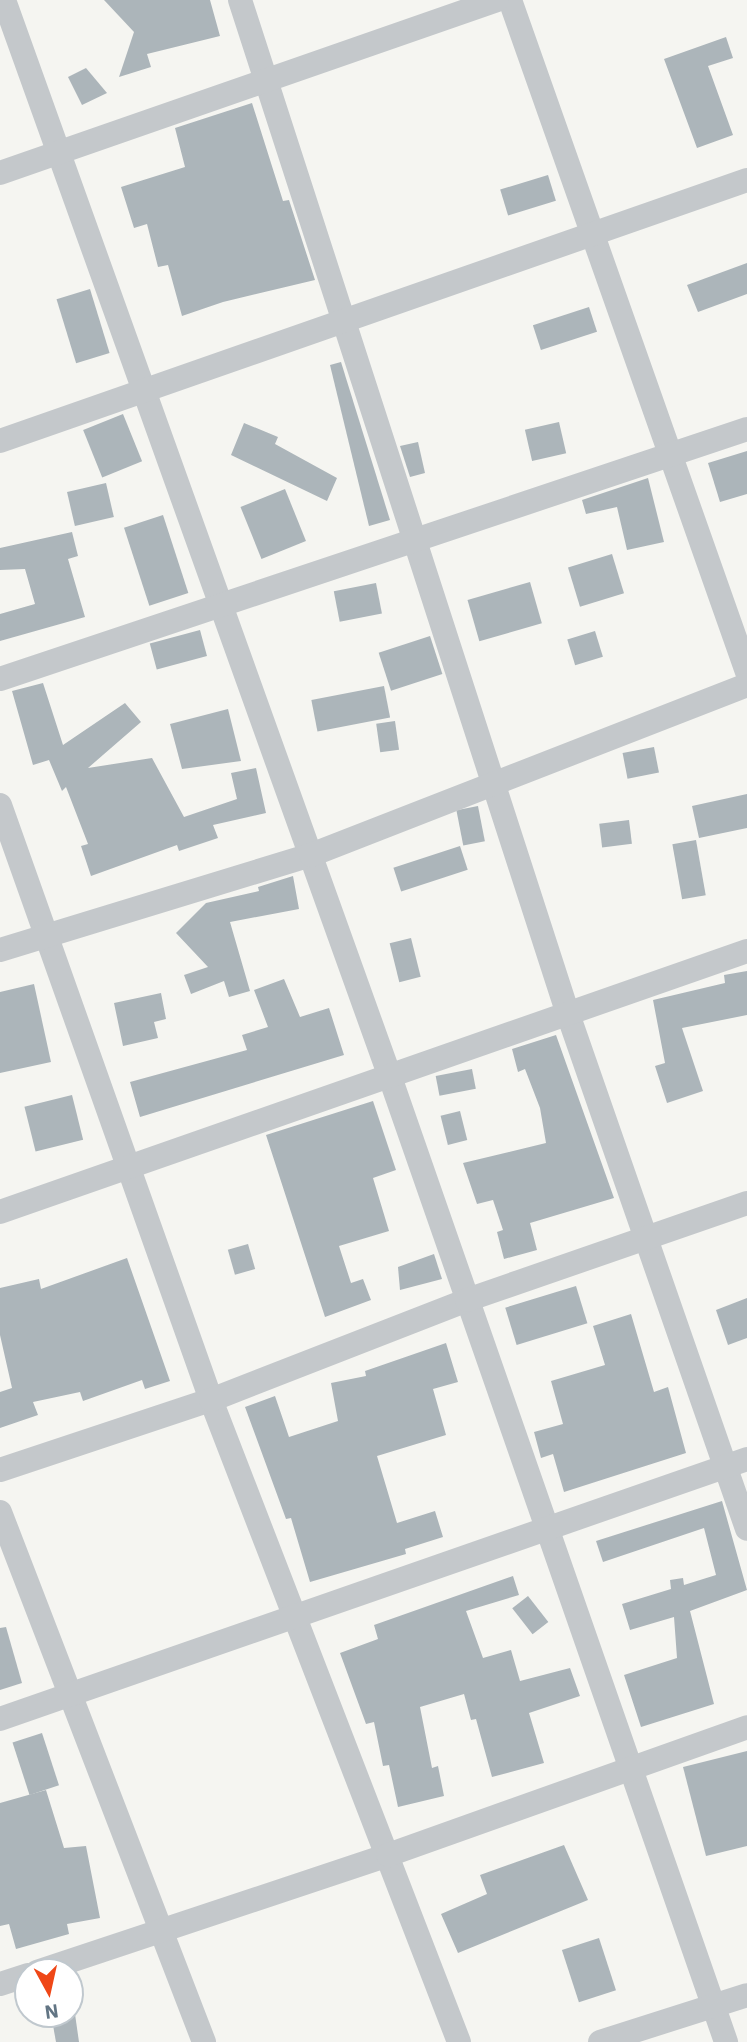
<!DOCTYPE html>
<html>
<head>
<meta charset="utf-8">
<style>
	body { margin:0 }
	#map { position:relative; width:747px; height:2042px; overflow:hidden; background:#f5f5f1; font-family:"IBM Plex Sans",sans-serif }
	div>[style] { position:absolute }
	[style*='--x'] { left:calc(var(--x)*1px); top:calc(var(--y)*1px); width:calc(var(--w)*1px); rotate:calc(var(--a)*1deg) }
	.building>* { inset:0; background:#acb5ba; transform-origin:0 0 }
	.street>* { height:24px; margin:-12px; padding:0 12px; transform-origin:12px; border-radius:12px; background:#c4c8cb }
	span { translate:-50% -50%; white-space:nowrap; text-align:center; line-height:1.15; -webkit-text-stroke:7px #fff; paint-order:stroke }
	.north { position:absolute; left:14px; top:1958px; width:70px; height:70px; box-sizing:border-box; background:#fff; border:2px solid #c0c8ce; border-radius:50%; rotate:172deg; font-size:19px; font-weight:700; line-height:28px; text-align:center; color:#627584 }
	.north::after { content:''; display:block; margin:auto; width:24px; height:32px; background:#ef4717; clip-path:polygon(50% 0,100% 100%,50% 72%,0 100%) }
</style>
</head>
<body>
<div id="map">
	<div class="building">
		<i style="clip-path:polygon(104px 0,210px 0,220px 36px,147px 54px,151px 67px,119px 77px,134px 32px)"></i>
		<i style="clip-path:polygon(726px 37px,733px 58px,708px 66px,733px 135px,697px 148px,664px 59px)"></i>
		<i style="clip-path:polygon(86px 68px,107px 93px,82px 105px,68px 77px)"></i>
		<i style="clip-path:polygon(252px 103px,283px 201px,289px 200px,315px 280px,223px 302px,182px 316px,168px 265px,158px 267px,147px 224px,134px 228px,121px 187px,185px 167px,175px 128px)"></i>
		<i style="left:548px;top:175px;width:27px;height:50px;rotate:73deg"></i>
		<i style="clip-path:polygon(747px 263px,747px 294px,698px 312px,687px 285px)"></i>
		<i style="left:90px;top:289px;width:67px;height:35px;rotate:73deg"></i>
		<i style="left:589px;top:307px;width:26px;height:59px;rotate:72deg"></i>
		<i style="clip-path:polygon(341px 362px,390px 520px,369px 526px,330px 365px)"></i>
		<i style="left:123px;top:414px;width:51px;height:43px;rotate:68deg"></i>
		<i style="left:559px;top:422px;width:32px;height:35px;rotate:77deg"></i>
		<i style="clip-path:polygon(244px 423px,278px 437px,275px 444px,337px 478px,327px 501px,231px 455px)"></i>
		<i style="clip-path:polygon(418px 442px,425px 473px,410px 477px,400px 446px)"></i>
		<i style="clip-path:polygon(747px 451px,747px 494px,720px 502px,708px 463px)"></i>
		<i style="clip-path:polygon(648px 478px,664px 542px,627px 550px,617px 507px,586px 514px,582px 500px)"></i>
		<i style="left:106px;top:483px;width:35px;height:40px;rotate:77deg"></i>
		<i style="left:285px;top:489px;width:56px;height:48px;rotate:68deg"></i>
		<i style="left:163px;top:515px;width:82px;height:41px;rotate:72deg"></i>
		<i style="clip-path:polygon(72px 532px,78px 556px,68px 559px,85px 617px,0 641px,0 614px,35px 604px,25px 569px,0 570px,0 548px)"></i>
		<i style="left:612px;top:554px;width:41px;height:46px;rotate:73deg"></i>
		<i style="left:530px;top:582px;width:43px;height:65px;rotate:74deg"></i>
		<i style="left:376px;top:583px;width:31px;height:43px;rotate:79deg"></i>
		<i style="left:200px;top:630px;width:27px;height:52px;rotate:75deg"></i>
		<i style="left:595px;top:631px;width:27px;height:29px;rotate:73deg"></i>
		<i style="left:430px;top:636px;width:40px;height:54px;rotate:72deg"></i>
		<i style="clip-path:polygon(43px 683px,63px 745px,125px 703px,141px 722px,88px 768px,152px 758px,184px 817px,237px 799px,231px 773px,256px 768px,266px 813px,213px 825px,218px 838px,179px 851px,177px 845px,91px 876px,81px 846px,88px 844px,66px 787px,62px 791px,49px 760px,33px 765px,12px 691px)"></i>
		<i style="left:384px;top:686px;width:32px;height:74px;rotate:79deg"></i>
		<i style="clip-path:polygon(228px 709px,241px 761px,182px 769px,170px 724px)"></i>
		<i style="left:395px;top:721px;width:29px;height:19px;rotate:82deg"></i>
		<i style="left:654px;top:747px;width:26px;height:32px;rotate:79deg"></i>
		<i style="clip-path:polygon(747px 794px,747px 828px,699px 838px,692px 806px)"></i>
		<i style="left:478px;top:806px;width:36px;height:22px;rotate:79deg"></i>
		<i style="left:629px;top:820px;width:24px;height:30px;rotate:83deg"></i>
		<i style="left:696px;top:840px;width:56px;height:24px;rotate:80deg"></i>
		<i style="left:460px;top:846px;width:25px;height:70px;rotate:72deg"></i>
		<i style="clip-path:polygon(293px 876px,299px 909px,230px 922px,250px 991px,229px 997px,224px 981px,191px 994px,184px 975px,208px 967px,176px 933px,206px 903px,259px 891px,258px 887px)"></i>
		<i style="left:411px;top:938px;width:40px;height:22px;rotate:76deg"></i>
		<i style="clip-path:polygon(747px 971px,747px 1015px,682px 1028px,703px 1091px,667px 1103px,655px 1066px,665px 1063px,653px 1000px,725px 983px,724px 975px)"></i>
		<i style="clip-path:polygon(284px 979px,300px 1017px,329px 1008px,344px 1055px,140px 1117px,130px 1082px,247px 1050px,242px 1035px,268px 1027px,254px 990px)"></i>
		<i style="clip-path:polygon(34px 984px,51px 1062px,0 1073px,0 992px)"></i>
		<i style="clip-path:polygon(161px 993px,166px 1019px,154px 1022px,158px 1038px,123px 1046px,114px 1003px)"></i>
		<i style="clip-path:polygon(556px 1035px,614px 1198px,530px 1223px,537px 1250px,504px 1259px,497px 1232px,503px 1230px,493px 1200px,477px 1204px,463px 1163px,546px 1143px,540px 1108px,525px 1069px,518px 1072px,512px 1049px)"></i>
		<i style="left:472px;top:1069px;width:20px;height:37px;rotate:79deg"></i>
		<i style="left:72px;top:1095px;width:46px;height:49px;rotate:76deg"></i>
		<i style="clip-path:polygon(373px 1101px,396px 1170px,373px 1178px,389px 1231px,339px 1246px,351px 1283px,363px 1279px,371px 1300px,325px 1317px,266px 1135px)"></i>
		<i style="left:460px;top:1111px;width:30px;height:20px;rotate:76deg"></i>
		<i style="left:248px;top:1244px;width:26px;height:21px;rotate:74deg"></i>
		<i style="clip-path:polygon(434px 1254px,442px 1279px,400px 1290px,398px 1267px)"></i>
		<i style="clip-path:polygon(127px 1258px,170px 1381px,145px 1389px,142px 1380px,83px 1401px,80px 1392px,33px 1402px,38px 1415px,0 1428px,0 1392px,12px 1388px,0 1335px,0 1288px,39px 1279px,41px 1289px)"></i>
		<i style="left:576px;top:1286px;width:39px;height:74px;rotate:73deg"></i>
		<i style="clip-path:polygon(747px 1298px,747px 1338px,728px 1345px,716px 1310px)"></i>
		<i style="clip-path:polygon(631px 1314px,654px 1392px,668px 1387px,686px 1453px,564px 1492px,553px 1454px,541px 1458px,534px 1432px,563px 1424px,551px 1381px,605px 1365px,593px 1326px)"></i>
		<i style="clip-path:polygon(446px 1343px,458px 1382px,433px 1389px,446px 1435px,377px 1456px,397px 1523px,435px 1511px,443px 1537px,405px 1549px,406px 1554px,310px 1582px,291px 1518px,286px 1519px,245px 1407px,275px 1396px,289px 1437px,338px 1421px,331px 1383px,366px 1376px,365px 1371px)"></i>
		<i style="clip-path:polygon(722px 1501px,747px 1590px,690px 1611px,714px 1704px,641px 1727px,624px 1675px,677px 1658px,674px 1617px,630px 1630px,622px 1604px,671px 1589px,670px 1580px,683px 1578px,684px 1585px,716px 1575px,704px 1528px,603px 1562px,596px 1541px)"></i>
		<i style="clip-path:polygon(513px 1576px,519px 1595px,466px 1611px,483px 1658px,511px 1650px,520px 1681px,570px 1668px,580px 1696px,529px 1713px,544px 1763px,492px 1777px,476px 1719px,471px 1720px,464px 1694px,420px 1707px,432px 1768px,438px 1766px,444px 1796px,398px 1807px,389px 1765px,383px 1766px,374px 1722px,366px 1724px,340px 1653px,378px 1639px,374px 1625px)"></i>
		<i style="left:528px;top:1596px;width:33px;height:20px;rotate:52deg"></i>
		<i style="clip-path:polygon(6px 1627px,22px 1683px,0 1690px,0 1628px)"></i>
		<i style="left:42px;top:1733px;width:55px;height:31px;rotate:72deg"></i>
		<i style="clip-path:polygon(747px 1751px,747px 1846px,706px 1856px,683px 1767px)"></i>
		<i style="clip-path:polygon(46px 1790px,64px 1848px,86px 1846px,100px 1918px,67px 1924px,69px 1934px,16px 1949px,9px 1924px,0 1926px,0 1803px)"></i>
		<i style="clip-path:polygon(564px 1845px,588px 1900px,458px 1953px,441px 1914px,487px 1894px,480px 1875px)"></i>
		<i style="left:599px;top:1938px;width:55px;height:39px;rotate:72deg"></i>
		<i style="clip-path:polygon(51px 2014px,75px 2014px,79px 2042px,56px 2042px)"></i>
	</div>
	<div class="street">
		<i style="--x:4;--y:0;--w:1144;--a:70.28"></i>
		<i style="--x:390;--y:1077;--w:1022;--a:70.8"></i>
		<i style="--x:240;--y:0;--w:1066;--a:72.08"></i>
		<i style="--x:568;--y:1014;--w:545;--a:70.83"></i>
		<i style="--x:510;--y:0;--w:713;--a:70.57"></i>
		<i style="--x:0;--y:173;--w:526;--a:-19.19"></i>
		<i style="--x:0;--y:441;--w:791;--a:-19.26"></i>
		<i style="--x:0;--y:679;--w:788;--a:-18.5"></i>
		<i style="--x:0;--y:805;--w:631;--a:70.47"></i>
		<i style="--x:211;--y:1400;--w:688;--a:68.88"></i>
		<i style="--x:0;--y:950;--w:325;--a:-17"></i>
		<i style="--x:311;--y:855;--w:468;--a:-21.3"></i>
		<i style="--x:0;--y:1212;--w:791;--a:-19.26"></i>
		<i style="--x:0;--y:1470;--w:222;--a:-18.4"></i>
		<i style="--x:211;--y:1400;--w:275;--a:-21.3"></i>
		<i style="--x:467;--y:1300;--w:296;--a:-19.1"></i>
		<i style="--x:0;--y:1512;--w:568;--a:68.95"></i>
		<i style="--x:0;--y:1719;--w:791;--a:-19.19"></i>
		<i style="--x:37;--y:1972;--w:370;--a:-18.4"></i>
		<i style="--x:388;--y:1855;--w:381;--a:-19.6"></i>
		<i style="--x:0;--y:1984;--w:29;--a:-18"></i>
		<i style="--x:600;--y:2042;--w:154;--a:-17.7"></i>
	</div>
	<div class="north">N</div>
</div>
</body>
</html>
